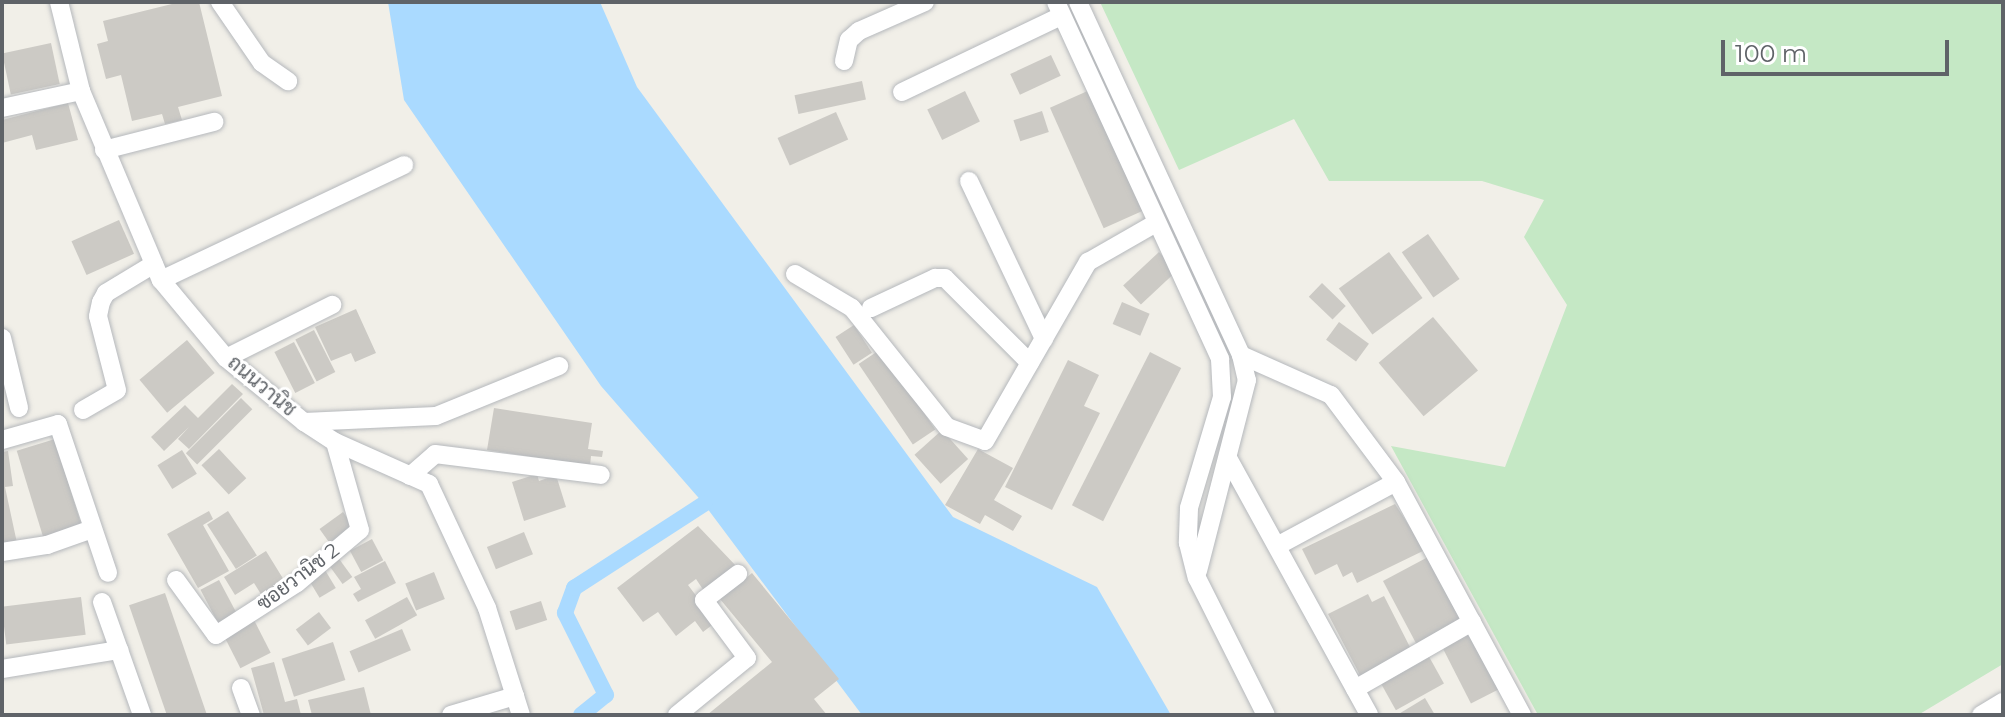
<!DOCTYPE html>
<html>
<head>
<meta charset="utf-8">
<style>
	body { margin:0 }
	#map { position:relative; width:2005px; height:717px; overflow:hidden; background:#f1efe8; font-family:Montserrat,Sarabun,sans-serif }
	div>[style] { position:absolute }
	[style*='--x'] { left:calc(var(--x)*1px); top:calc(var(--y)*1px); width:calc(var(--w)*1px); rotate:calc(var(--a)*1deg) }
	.green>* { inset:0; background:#c5e8c5 }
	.water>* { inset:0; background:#aadaff }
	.canal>* { height:16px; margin:-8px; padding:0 8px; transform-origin:8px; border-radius:8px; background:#aadaff }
	.building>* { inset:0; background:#cccac5; transform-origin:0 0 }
	.roads { filter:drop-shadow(0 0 2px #b5b8bc) drop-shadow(0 0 2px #b5b8bc) }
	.minor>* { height:18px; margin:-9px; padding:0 9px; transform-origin:9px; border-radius:9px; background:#fff }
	span { translate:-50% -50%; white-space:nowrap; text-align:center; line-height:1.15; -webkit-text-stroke:6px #fff; paint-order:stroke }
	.street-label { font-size:20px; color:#5f6368 }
	.frame { position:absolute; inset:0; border:4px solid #5f6368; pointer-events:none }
	.scale { position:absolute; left:1721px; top:40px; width:228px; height:36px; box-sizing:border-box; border:4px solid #5f6368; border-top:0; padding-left:10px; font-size:24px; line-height:28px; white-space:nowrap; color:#5f6368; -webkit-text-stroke:6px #fff; paint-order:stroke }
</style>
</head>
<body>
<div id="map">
	<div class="green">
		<i style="clip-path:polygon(1100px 2px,2003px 2px,2003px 664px,1918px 715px,1538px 715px,1391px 446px,1505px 467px,1567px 305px,1524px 237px,1544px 200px,1482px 181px,1329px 181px,1294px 119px,1179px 170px)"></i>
	</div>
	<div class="water">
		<i style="clip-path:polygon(388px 2px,600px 2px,637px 87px,953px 517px,1097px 587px,1171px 715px,862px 715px,704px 504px,601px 386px,404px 100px)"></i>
	</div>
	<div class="canal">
		<i style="--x:581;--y:715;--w:32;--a:-39"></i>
		<i style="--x:606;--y:695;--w:92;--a:-116.6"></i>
		<i style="--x:565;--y:613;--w:27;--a:-70"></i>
		<i style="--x:574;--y:588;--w:155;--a:-32.9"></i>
	</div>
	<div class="building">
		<i style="clip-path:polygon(180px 2px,199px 2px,222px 96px,178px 107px,182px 120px,165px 124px,162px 114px,132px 121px,121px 75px,106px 79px,97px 44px,108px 41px,103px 21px)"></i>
		<i style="left:51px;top:43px;width:42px;height:50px;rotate:78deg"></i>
		<i style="left:1051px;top:55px;width:23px;height:45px;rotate:65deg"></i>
		<i style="left:862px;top:81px;width:19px;height:69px;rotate:78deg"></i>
		<i style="left:1092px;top:89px;width:132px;height:46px;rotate:66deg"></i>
		<i style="left:965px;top:91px;width:34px;height:42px;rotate:64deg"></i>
		<i style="clip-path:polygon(68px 103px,78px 140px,36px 150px,32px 135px,2px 143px,2px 120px)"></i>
		<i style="left:1042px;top:111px;width:22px;height:30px;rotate:72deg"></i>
		<i style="left:836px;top:112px;width:30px;height:64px;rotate:66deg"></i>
		<i style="left:119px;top:220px;width:37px;height:52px;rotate:66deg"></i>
		<i style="left:1428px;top:234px;width:55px;height:32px;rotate:55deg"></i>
		<i style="left:1159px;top:252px;width:26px;height:49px;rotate:47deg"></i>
		<i style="left:1389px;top:252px;width:57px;height:62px;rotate:54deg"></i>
		<i style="left:1322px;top:283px;width:33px;height:19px;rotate:44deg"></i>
		<i style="left:1122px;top:302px;width:30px;height:24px;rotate:23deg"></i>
		<i style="clip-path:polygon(356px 309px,376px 353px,355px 362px,351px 353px,331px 361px,315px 327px)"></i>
		<i style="left:1433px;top:317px;width:70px;height:71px;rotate:50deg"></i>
		<i style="left:1339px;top:322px;width:37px;height:22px;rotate:36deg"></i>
		<i style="left:854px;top:325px;width:33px;height:22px;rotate:57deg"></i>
		<i style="left:314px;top:330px;width:47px;height:21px;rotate:63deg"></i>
		<i style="left:187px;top:340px;width:43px;height:62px;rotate:50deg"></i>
		<i style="left:294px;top:342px;width:46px;height:22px;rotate:63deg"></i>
		<i style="left:881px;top:349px;width:97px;height:27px;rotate:56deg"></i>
		<i style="left:1150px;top:352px;width:35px;height:172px;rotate:27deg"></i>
		<i style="clip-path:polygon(1068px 360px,1099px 375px,1084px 406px,1100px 413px,1052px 510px,1005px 487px)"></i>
		<i style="clip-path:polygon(232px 384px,243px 394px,189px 449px,178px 439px,189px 427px,164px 451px,151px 437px,185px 405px,198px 418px)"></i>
		<i style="left:241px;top:398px;width:16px;height:78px;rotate:45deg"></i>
		<i style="clip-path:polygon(494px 408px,592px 423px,588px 449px,603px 451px,602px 457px,591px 456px,590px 466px,487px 450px)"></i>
		<i style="left:942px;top:430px;width:39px;height:37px;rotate:48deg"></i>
		<i style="left:55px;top:439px;width:96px;height:40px;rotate:73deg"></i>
		<i style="left:219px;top:449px;width:40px;height:24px;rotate:47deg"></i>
		<i style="clip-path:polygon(978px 449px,1013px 468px,994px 500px,1022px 516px,1013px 531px,985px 515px,980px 524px,945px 505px)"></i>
		<i style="left:182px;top:450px;width:28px;height:29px;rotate:58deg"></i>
		<i style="clip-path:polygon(8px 451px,13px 486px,5px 487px,17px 543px,2px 546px,2px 452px)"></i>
		<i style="clip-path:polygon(537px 474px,539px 481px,556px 475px,566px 507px,524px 521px,512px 482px)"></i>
		<i style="clip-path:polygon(1395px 504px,1425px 550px,1357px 583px,1352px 572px,1343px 577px,1337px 564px,1315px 575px,1302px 549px)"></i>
		<i style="clip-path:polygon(209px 511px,213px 519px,203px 525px,229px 571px,198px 588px,167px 534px)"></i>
		<i style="left:228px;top:511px;width:53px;height:25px;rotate:57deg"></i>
		<i style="left:343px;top:512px;width:19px;height:29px;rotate:54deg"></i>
		<i style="clip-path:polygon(698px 526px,737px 567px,704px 591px,696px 579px,688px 585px,716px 622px,703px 632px,695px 621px,676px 636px,658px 612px,643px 622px,617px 588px)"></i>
		<i style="left:524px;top:532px;width:24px;height:40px;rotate:68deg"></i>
		<i style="left:372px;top:539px;width:24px;height:25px;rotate:62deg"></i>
		<i style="clip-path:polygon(266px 551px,287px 585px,264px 599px,254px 583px,235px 595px,224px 577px)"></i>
		<i style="left:337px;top:556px;width:26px;height:12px;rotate:54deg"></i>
		<i style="left:1428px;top:557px;width:73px;height:51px;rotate:62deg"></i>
		<i style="clip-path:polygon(385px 561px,396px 583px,358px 602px,353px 594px,361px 589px,354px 577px)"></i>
		<i style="left:325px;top:570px;width:21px;height:19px;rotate:59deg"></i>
		<i style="left:434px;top:572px;width:29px;height:31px;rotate:68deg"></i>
		<i style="clip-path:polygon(752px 573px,839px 679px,814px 699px,827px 715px,707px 715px,772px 662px,720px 599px)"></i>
		<i style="left:219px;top:580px;width:38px;height:21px;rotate:62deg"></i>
		<i style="left:165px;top:593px;width:129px;height:38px;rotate:71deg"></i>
		<i style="clip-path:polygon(1368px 594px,1372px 602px,1384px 596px,1413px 653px,1362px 679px,1328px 614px)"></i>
		<i style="left:81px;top:597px;width:38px;height:80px;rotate:83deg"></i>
		<i style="left:407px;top:597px;width:21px;height:48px;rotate:61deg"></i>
		<i style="left:541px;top:601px;width:20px;height:33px;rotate:72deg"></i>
		<i style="left:319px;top:612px;width:20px;height:29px;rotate:53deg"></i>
		<i style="left:253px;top:618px;width:39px;height:34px;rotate:63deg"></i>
		<i style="left:1469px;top:627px;width:69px;height:33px;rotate:63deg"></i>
		<i style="left:402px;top:629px;width:23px;height:57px;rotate:67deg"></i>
		<i style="left:333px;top:642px;width:40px;height:54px;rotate:72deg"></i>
		<i style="left:1427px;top:653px;width:35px;height:55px;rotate:61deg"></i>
		<i style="clip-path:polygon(274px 662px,285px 702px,297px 699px,301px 715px,264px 715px,251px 668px)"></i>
		<i style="clip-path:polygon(364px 687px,371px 715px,312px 715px,308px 700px)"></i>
		<i style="clip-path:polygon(1425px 698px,1435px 715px,1397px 715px)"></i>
	</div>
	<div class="roads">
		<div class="minor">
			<i style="--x:59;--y:2;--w:92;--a:76.1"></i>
			<i style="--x:81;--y:91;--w:205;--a:67.1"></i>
			<i style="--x:161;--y:280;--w:102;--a:50.2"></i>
			<i style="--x:226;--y:358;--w:101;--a:39.4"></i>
			<i style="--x:304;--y:422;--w:37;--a:33"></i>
			<i style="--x:335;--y:442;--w:103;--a:24.1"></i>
			<i style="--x:429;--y:484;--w:137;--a:64.9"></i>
			<i style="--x:487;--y:608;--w:112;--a:72.4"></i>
			<i style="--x:220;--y:2;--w:74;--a:55.5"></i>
			<i style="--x:262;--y:63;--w:32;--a:35"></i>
			<i style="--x:1056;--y:2;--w:393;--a:65.3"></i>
			<i style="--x:1220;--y:359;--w:38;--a:87"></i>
			<i style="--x:1222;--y:397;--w:116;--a:106.6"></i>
			<i style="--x:1189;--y:508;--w:35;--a:92"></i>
			<i style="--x:1188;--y:543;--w:36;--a:76"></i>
			<i style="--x:1197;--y:578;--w:153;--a:63.3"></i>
			<i style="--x:1078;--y:2;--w:389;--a:65.2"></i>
			<i style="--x:1241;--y:355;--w:26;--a:77"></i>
			<i style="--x:1247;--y:380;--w:197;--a:104.4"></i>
			<i style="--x:844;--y:61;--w:22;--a:-77"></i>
			<i style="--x:849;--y:40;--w:13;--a:-42"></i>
			<i style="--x:859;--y:31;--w:72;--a:-23.7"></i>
			<i style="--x:902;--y:92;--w:176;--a:-25.5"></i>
			<i style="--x:2;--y:108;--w:81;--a:-12.1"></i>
			<i style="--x:104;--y:150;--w:114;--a:-14.3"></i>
			<i style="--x:969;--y:181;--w:175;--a:64.6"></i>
			<i style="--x:795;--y:274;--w:66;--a:30.8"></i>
			<i style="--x:852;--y:308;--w:152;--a:51.4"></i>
			<i style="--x:947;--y:427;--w:40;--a:20.2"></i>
			<i style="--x:985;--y:441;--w:207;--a:-60.1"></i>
			<i style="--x:1088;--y:262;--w:78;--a:-29.8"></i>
			<i style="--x:161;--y:280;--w:269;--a:-25.3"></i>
			<i style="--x:871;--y:308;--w:71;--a:-25.1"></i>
			<i style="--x:935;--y:278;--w:10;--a:0"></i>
			<i style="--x:945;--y:278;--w:120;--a:45"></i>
			<i style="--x:2;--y:338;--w:72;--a:76.3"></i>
			<i style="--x:1241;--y:355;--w:98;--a:24"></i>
			<i style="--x:1331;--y:395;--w:109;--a:53.2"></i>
			<i style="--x:1396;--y:482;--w:265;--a:61.6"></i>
			<i style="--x:226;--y:358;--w:119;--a:-26.6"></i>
			<i style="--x:83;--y:410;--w:39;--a:-30"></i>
			<i style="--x:117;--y:390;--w:76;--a:-104.4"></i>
			<i style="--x:98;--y:316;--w:14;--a:-78"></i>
			<i style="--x:101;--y:302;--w:10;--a:-61"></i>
			<i style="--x:106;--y:293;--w:56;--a:-31.1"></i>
			<i style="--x:304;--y:422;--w:132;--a:-2.6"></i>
			<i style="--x:436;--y:416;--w:133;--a:-22.1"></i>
			<i style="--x:2;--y:440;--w:58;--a:-15.9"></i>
			<i style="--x:58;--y:424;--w:157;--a:71.4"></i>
			<i style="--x:1228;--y:458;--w:293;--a:61.2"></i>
			<i style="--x:410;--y:476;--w:33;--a:-41"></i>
			<i style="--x:435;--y:454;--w:167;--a:7.2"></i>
			<i style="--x:1277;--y:546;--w:135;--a:-28.3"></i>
			<i style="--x:2;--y:552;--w:46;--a:-8.8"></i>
			<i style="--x:47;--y:545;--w:48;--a:-19.6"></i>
			<i style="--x:176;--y:580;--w:68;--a:54"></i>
			<i style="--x:216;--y:635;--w:96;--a:-32.7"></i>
			<i style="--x:297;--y:583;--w:82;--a:-40.1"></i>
			<i style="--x:360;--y:530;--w:91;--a:-105.9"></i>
			<i style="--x:102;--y:602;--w:120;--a:70.5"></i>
			<i style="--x:2;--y:669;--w:119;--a:-9.2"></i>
			<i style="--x:241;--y:688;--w:29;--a:70"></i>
			<i style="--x:1355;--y:689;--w:135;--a:-29.8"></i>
			<i style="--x:451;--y:715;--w:67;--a:-16.5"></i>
			<i style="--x:677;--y:715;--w:90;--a:-39.2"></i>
			<i style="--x:747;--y:658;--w:72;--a:-126.6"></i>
			<i style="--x:704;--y:600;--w:43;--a:-37.4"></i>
			<i style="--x:1981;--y:715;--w:26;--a:-31"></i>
		</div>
	</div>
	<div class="street-label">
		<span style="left:262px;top:386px;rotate:40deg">ถนนวานิช</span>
		<span style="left:298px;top:577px;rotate:-37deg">ซอยวานิช 2</span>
	</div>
	<div class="frame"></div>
	<div class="scale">100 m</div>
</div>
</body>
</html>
